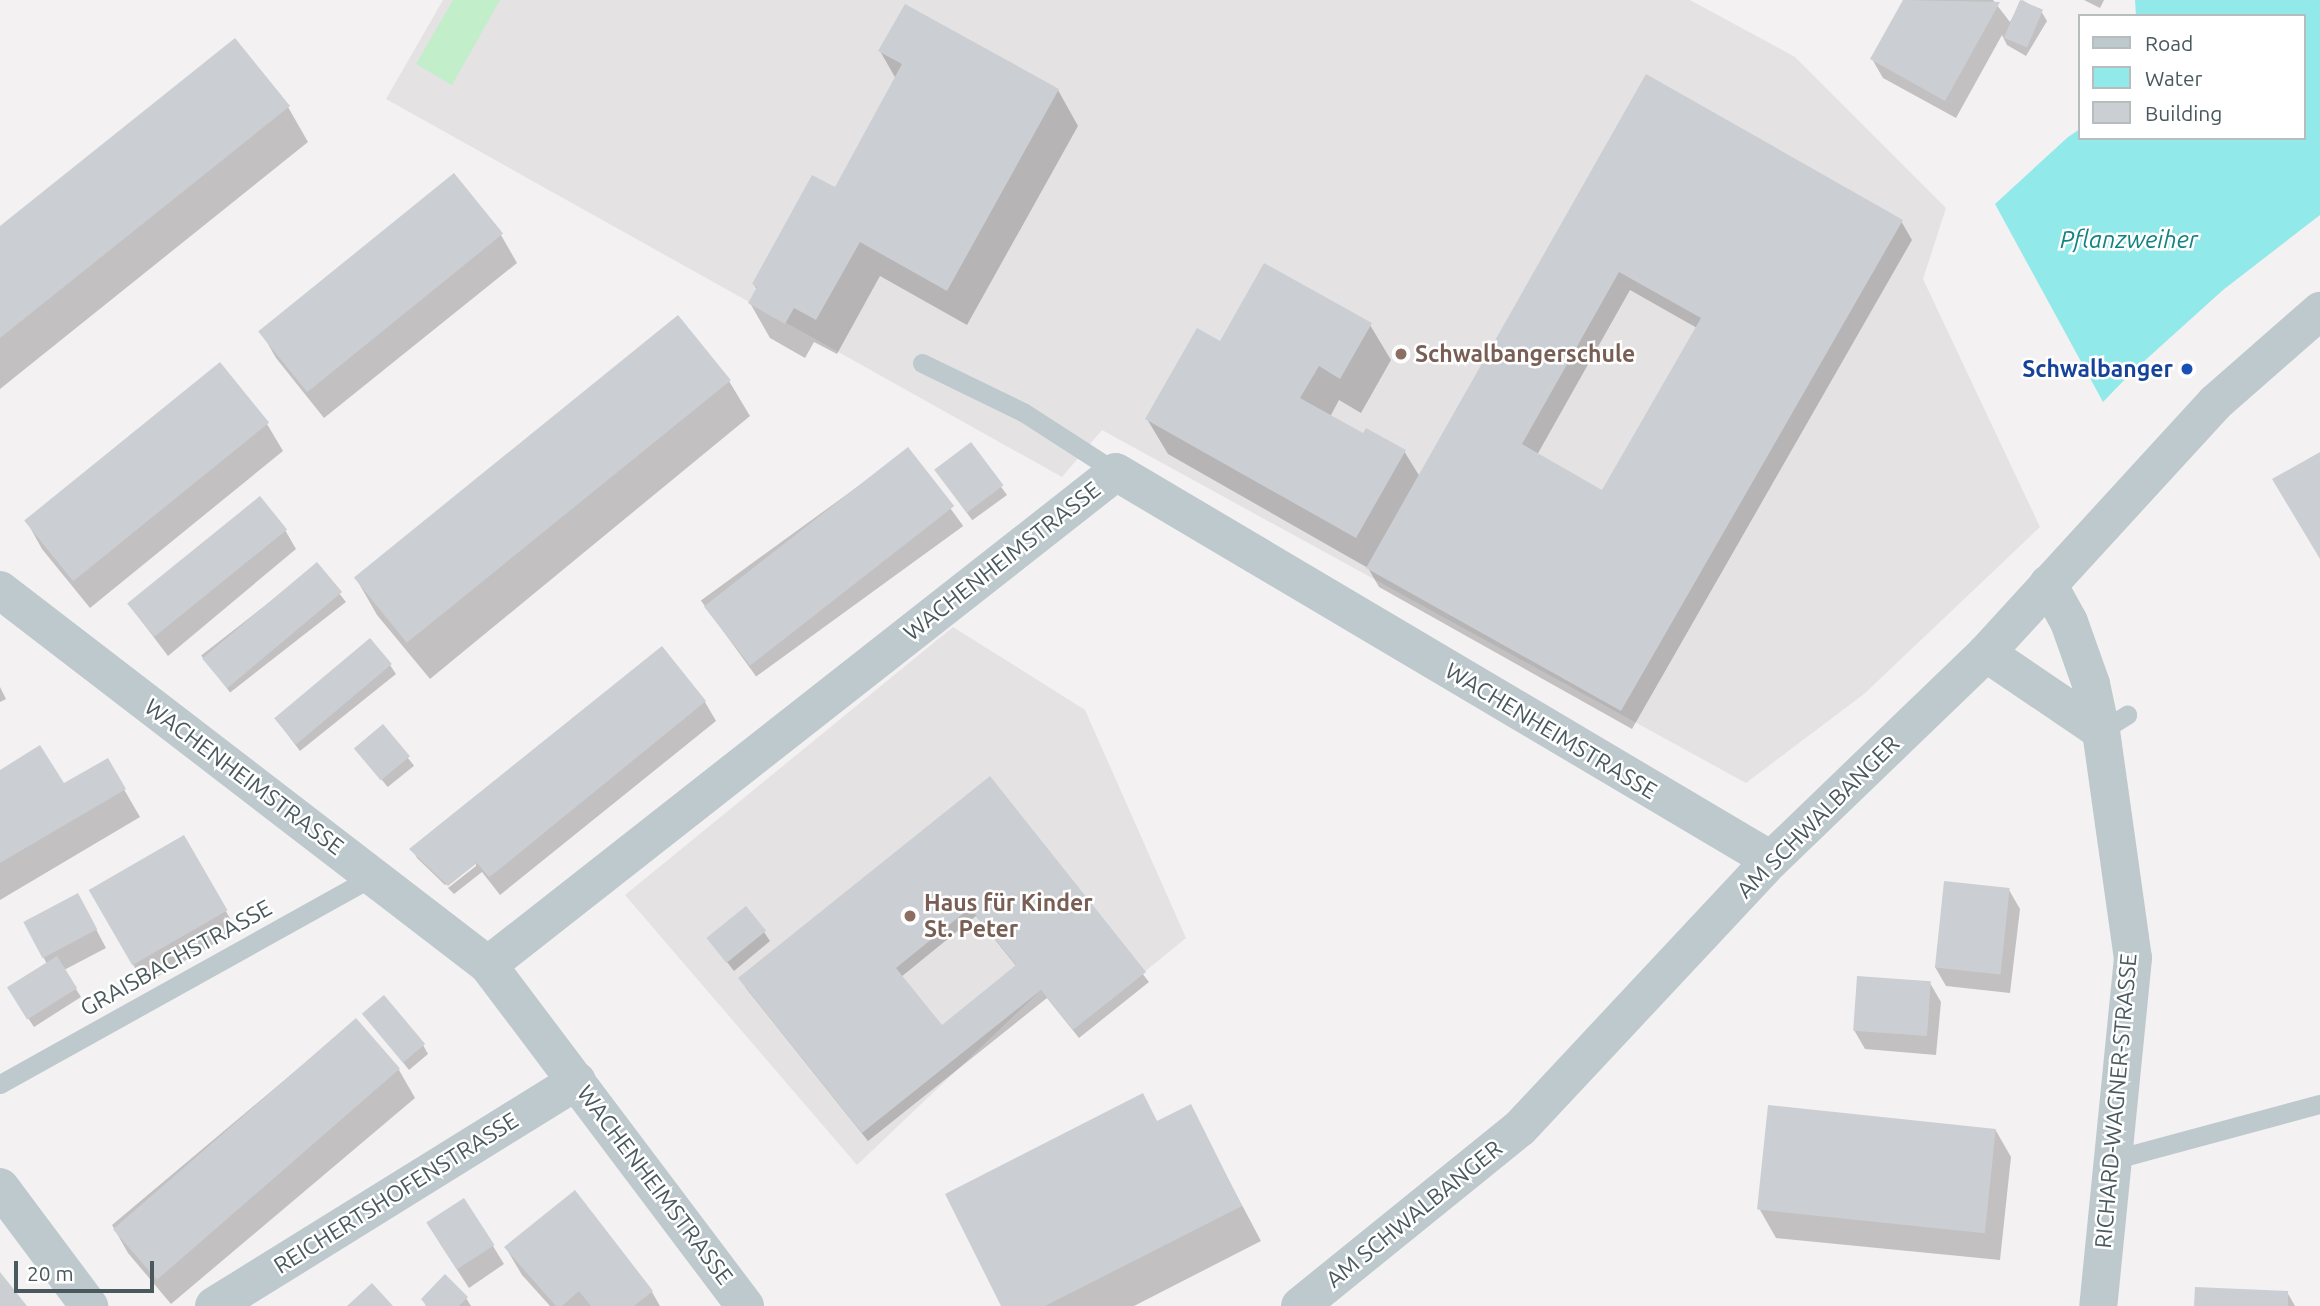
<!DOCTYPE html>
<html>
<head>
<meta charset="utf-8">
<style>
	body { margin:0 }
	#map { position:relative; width:2320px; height:1306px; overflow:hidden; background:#f3f1f2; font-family:Ubuntu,sans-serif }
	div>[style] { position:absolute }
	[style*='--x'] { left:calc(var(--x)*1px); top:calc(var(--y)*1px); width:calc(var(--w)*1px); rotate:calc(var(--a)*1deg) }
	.education>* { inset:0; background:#e4e2e3 }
	.green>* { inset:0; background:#c2eeca }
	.water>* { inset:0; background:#91eae9 }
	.shadow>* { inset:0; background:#0003; transform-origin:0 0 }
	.building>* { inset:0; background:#cbcfd3; transform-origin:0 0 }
	.lane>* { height:19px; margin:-9.5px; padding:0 9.5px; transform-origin:9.5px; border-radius:9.5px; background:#bdc9cd }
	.street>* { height:38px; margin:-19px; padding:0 19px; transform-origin:19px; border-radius:19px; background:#bdc9cd }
	.dots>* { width:19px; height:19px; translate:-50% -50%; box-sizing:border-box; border:4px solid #fff; border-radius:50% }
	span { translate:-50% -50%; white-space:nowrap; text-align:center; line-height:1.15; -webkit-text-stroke:5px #fff; paint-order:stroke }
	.education-label { font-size:23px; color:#785e54; font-weight:700 }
	.left { translate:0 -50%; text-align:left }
	.transit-label { font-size:23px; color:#164399; font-weight:700 }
	.right { translate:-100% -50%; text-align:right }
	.street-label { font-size:23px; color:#49595e }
	.water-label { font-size:24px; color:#128383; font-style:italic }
	.legend { position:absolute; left:2078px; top:14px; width:228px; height:126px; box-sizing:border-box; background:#fff; border:2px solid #b6bdbf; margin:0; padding:9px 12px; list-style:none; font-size:21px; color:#49595e }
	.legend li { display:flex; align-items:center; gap:14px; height:35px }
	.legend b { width:35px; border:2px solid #b6bdbf }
	.scale { position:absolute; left:14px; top:1261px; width:140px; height:32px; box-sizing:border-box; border:4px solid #49595e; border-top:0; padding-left:9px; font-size:21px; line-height:24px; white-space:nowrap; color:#49595e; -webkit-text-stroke:5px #fff; paint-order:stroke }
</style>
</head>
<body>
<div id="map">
	<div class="education">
		<i style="clip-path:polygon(443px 0,1690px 0,1795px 57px,1946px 208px,1923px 279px,2040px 527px,1864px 694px,1746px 783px,1102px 430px,1062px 477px,386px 99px)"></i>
		<i style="clip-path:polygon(953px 627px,1085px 710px,1186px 938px,1073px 1030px,1041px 990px,857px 1165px,625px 895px)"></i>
	</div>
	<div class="green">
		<i style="clip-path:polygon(453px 0,500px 0,452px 85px,416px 64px)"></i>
	</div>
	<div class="water">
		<i style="clip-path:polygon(2135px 0,2320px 0,2320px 215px,2223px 290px,2131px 373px,2103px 402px,1995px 204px,2068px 137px,2080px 129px,2080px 138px,2304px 138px,2304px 16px,2136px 16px)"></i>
	</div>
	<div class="shadow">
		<i style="clip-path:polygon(1905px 0,1993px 0,2010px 22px,2022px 0,2041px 11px,2047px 21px,2026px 56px,2007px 45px,2002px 35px,1956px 118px,1883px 78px,1872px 59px)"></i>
		<i style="clip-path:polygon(2084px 0,2104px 0,2100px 8px)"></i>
		<i style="clip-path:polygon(880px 51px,1058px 90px,1078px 126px,967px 325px,880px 276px,837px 354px,814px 342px,805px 358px,770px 338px,750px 303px,757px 290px,754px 284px,835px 190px,896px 79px)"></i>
		<i style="clip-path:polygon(evenodd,1647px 77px,1901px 221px,1912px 240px,1632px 729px,1379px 587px,1368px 568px,1168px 454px,1147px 419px,1220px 344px,1370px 325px,1391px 360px,1361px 413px,1339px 400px,1330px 417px,1364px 436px,1404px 451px,1420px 477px,1647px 77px,1630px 290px,1697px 328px,1603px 492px,1537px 455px,1630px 290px)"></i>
		<i style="clip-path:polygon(288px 107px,308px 142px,0 389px,0 229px)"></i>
		<i style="clip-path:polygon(501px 235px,517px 263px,324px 418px,276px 358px,260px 330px)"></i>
		<i style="clip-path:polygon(729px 381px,750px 416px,430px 679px,377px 615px,357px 580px)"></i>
		<i style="clip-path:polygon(267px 424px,283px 451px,90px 608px,42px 549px,27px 522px)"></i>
		<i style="left:970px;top:444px;width:63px;height:43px;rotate:54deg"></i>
		<i style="left:908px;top:450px;width:94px;height:256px;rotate:54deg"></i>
		<i style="clip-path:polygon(285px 530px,296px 549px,168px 656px,130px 606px)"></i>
		<i style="left:317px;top:565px;width:47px;height:147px;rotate:52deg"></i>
		<i style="clip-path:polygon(662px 648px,705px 702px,716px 721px,500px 895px,482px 872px,454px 894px,448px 888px,476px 866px,476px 862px,445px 885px,417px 858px,412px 849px)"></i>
		<i style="clip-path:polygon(390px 665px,396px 674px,300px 751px,275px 718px)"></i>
		<i style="clip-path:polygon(0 687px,6px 699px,0 702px)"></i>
		<i style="left:382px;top:726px;width:51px;height:34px;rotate:51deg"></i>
		<i style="clip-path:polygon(107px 760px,140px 817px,0 900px,0 772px,63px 786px)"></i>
		<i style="clip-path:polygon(evenodd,990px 779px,1149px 982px,1079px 1038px,1047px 998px,868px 1141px,745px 987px,990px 779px,976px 916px,1017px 967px,942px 1028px,901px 977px,976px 916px)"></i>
		<i style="left:183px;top:837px;width:108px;height:107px;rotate:60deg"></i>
		<i style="clip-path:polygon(2009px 890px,2020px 909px,2010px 993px,1946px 986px,1935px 967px)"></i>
		<i style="clip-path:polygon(88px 914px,106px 948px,64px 970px,81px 997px,34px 1027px,14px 997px,47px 964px,25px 923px)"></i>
		<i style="clip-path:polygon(764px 932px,770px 941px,734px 971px,709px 939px)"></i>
		<i style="clip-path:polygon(1930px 983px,1941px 1002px,1936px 1055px,1865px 1049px,1854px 1030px)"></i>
		<i style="clip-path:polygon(364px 1013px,423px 1045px,428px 1054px,409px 1070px)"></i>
		<i style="clip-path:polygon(356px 1020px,399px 1070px,415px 1098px,171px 1304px,128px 1253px,112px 1225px)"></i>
		<i style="clip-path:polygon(1142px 1095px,1158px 1123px,1190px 1107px,1261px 1241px,1134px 1306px,1003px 1306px)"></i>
		<i style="clip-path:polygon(1995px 1129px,2011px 1157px,2000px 1260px,1776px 1238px,1760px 1210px)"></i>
		<i style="clip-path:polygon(574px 1193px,652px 1292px,660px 1306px,550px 1306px,522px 1275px,506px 1248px)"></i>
		<i style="clip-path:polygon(439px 1242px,493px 1246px,504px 1264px,469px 1288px)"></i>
		<i style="clip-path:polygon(2287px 1292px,2295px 1306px,2196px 1306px)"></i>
		<i style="clip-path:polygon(466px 1298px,471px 1306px,426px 1306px,423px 1300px)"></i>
	</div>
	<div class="building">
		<i style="clip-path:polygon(1903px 0,2000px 2px,1945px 101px,1870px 59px)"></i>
		<i style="left:2020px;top:0;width:25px;height:41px;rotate:23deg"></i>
		<i style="clip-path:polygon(905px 4px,1059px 89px,947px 291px,860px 242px,816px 320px,794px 308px,785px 324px,748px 303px,757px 287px,752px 284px,812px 175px,835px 187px,902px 64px,878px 51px)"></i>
		<i style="clip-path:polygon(235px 38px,290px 106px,0 338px,0 226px)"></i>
		<i style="clip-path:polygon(evenodd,1646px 74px,1903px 220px,1621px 711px,1366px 568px,1646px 74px,1619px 272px,1701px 318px,1602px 490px,1522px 444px,1619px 272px)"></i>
		<i style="left:454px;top:173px;width:78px;height:252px;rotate:51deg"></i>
		<i style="clip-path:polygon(1264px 263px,1372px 323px,1340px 379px,1319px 366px,1300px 398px,1363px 433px,1366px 428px,1406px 450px,1356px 538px,1145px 419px,1197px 328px,1220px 341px)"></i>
		<i style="left:678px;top:315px;width:84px;height:417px;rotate:51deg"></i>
		<i style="left:220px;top:362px;width:78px;height:252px;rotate:51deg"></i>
		<i style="left:971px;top:442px;width:54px;height:46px;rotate:53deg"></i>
		<i style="left:908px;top:447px;width:75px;height:259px;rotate:52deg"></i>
		<i style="clip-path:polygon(2320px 452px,2320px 559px,2272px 479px)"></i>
		<i style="left:260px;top:496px;width:43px;height:171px;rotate:51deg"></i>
		<i style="left:317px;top:562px;width:39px;height:150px;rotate:50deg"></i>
		<i style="left:370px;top:638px;width:34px;height:125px;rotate:50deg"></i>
		<i style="clip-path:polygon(662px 646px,706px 701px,496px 872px,489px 877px,477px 863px,448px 886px,409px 849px)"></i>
		<i style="left:383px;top:724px;width:42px;height:38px;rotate:50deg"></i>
		<i style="clip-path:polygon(40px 745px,64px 783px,108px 758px,126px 789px,0 863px,0 770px)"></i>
		<i style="clip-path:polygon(evenodd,990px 776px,1146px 972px,1073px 1030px,1041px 990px,862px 1133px,738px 978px,990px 776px,970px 908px,1016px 965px,942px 1025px,896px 968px,970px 908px)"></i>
		<i style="left:184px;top:835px;width:87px;height:110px;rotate:60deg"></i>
		<i style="left:1944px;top:881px;width:66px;height:87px;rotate:6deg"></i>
		<i style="left:78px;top:893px;width:41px;height:62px;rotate:62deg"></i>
		<i style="left:746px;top:906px;width:32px;height:51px;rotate:51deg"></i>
		<i style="left:57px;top:956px;width:38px;height:59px;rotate:58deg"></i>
		<i style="left:1857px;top:976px;width:74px;height:55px;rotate:4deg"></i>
		<i style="left:384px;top:995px;width:64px;height:29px;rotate:50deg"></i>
		<i style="left:356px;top:1018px;width:67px;height:322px;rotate:49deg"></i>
		<i style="clip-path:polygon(1143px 1093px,1157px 1121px,1191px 1104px,1242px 1206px,1045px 1306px,1001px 1306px,945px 1194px)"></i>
		<i style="left:1768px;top:1105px;width:229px;height:105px;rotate:6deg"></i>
		<i style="clip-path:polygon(575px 1190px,653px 1291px,634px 1306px,591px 1306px,579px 1291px,562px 1306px,556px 1306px,504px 1247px)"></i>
		<i style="left:464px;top:1198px;width:56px;height:45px;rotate:57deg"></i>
		<i style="clip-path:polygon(0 1272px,27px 1306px,0 1306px)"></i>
		<i style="clip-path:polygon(445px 1274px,468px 1297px,459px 1306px,427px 1306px,421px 1299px)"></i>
		<i style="clip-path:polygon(372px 1283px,393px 1306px,347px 1306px)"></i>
		<i style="clip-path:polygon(2195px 1287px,2288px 1291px,2288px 1306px,2194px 1306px)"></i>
	</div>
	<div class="lane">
		<i style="--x:922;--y:363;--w:112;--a:25.9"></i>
		<i style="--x:1023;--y:412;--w:111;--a:32.8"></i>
		<i style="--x:2101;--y:731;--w:31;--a:-32"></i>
		<i style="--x:0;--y:1084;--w:429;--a:-29.1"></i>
		<i style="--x:2112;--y:1160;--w:215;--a:-15.1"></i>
	</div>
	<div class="street">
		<i style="--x:2048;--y:584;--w:43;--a:61.1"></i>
		<i style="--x:2069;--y:622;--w:66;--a:70.5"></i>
		<i style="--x:2091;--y:684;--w:48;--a:78"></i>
		<i style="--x:2101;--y:731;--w:229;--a:82"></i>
		<i style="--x:2133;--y:958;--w:350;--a:95.7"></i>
		<i style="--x:0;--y:590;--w:615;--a:37.54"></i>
		<i style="--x:488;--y:965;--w:427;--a:53"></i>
		<i style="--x:1986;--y:653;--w:139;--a:34.1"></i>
		<i style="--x:488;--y:965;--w:798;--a:-38.13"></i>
		<i style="--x:1116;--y:472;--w:761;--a:30.64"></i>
		<i style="--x:0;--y:1187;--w:149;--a:53.2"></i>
		<i style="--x:214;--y:1306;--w:427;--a:-31.8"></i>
		<i style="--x:1300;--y:1306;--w:283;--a:-39"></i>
		<i style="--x:1520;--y:1128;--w:367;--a:-46.9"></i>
		<i style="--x:1771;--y:860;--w:298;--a:-43.9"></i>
		<i style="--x:1986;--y:653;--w:339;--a:-47.5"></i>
		<i style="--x:2215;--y:403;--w:140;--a:-41.2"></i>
	</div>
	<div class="dots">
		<i style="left:1401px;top:354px;background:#8d6e63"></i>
		<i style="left:2187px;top:369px;background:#1a4fb4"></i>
		<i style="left:910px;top:916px;background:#8d6e63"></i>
	</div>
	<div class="education-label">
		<span class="left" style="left:1415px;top:354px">Schwalbangerschule</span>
		<span class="left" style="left:924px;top:916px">Haus für Kinder<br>St. Peter</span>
	</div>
	<div class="transit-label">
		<span class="right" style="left:2173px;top:369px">Schwalbanger</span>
	</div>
	<div class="street-label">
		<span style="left:1002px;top:561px;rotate:-38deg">WACHENHEIMSTRASSE</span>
		<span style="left:1551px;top:731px;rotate:31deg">WACHENHEIMSTRASSE</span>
		<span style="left:244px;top:777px;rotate:37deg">WACHENHEIMSTRASSE</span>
		<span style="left:1818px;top:817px;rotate:-45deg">AM SCHWALBANGER</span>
		<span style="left:176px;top:958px;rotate:-29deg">GRAISBACHSTRASSE</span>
		<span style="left:2116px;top:1101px;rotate:-85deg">RICHARD-WAGNER-STRASSE</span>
		<span style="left:655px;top:1185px;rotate:53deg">WACHENHEIMSTRASSE</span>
		<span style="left:396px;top:1193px;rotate:-32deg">REICHERTSHOFENSTRASSE</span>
		<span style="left:1414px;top:1214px;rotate:-39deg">AM SCHWALBANGER</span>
	</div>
	<div class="water-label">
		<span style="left:2129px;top:240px">Pflanzweiher</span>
	</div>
	<ul class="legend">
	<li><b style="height:9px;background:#bdc9cd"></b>Road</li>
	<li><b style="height:19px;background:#91eae9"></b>Water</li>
	<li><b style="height:19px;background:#cbcfd3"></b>Building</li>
	</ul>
	<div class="scale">20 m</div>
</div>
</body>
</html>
